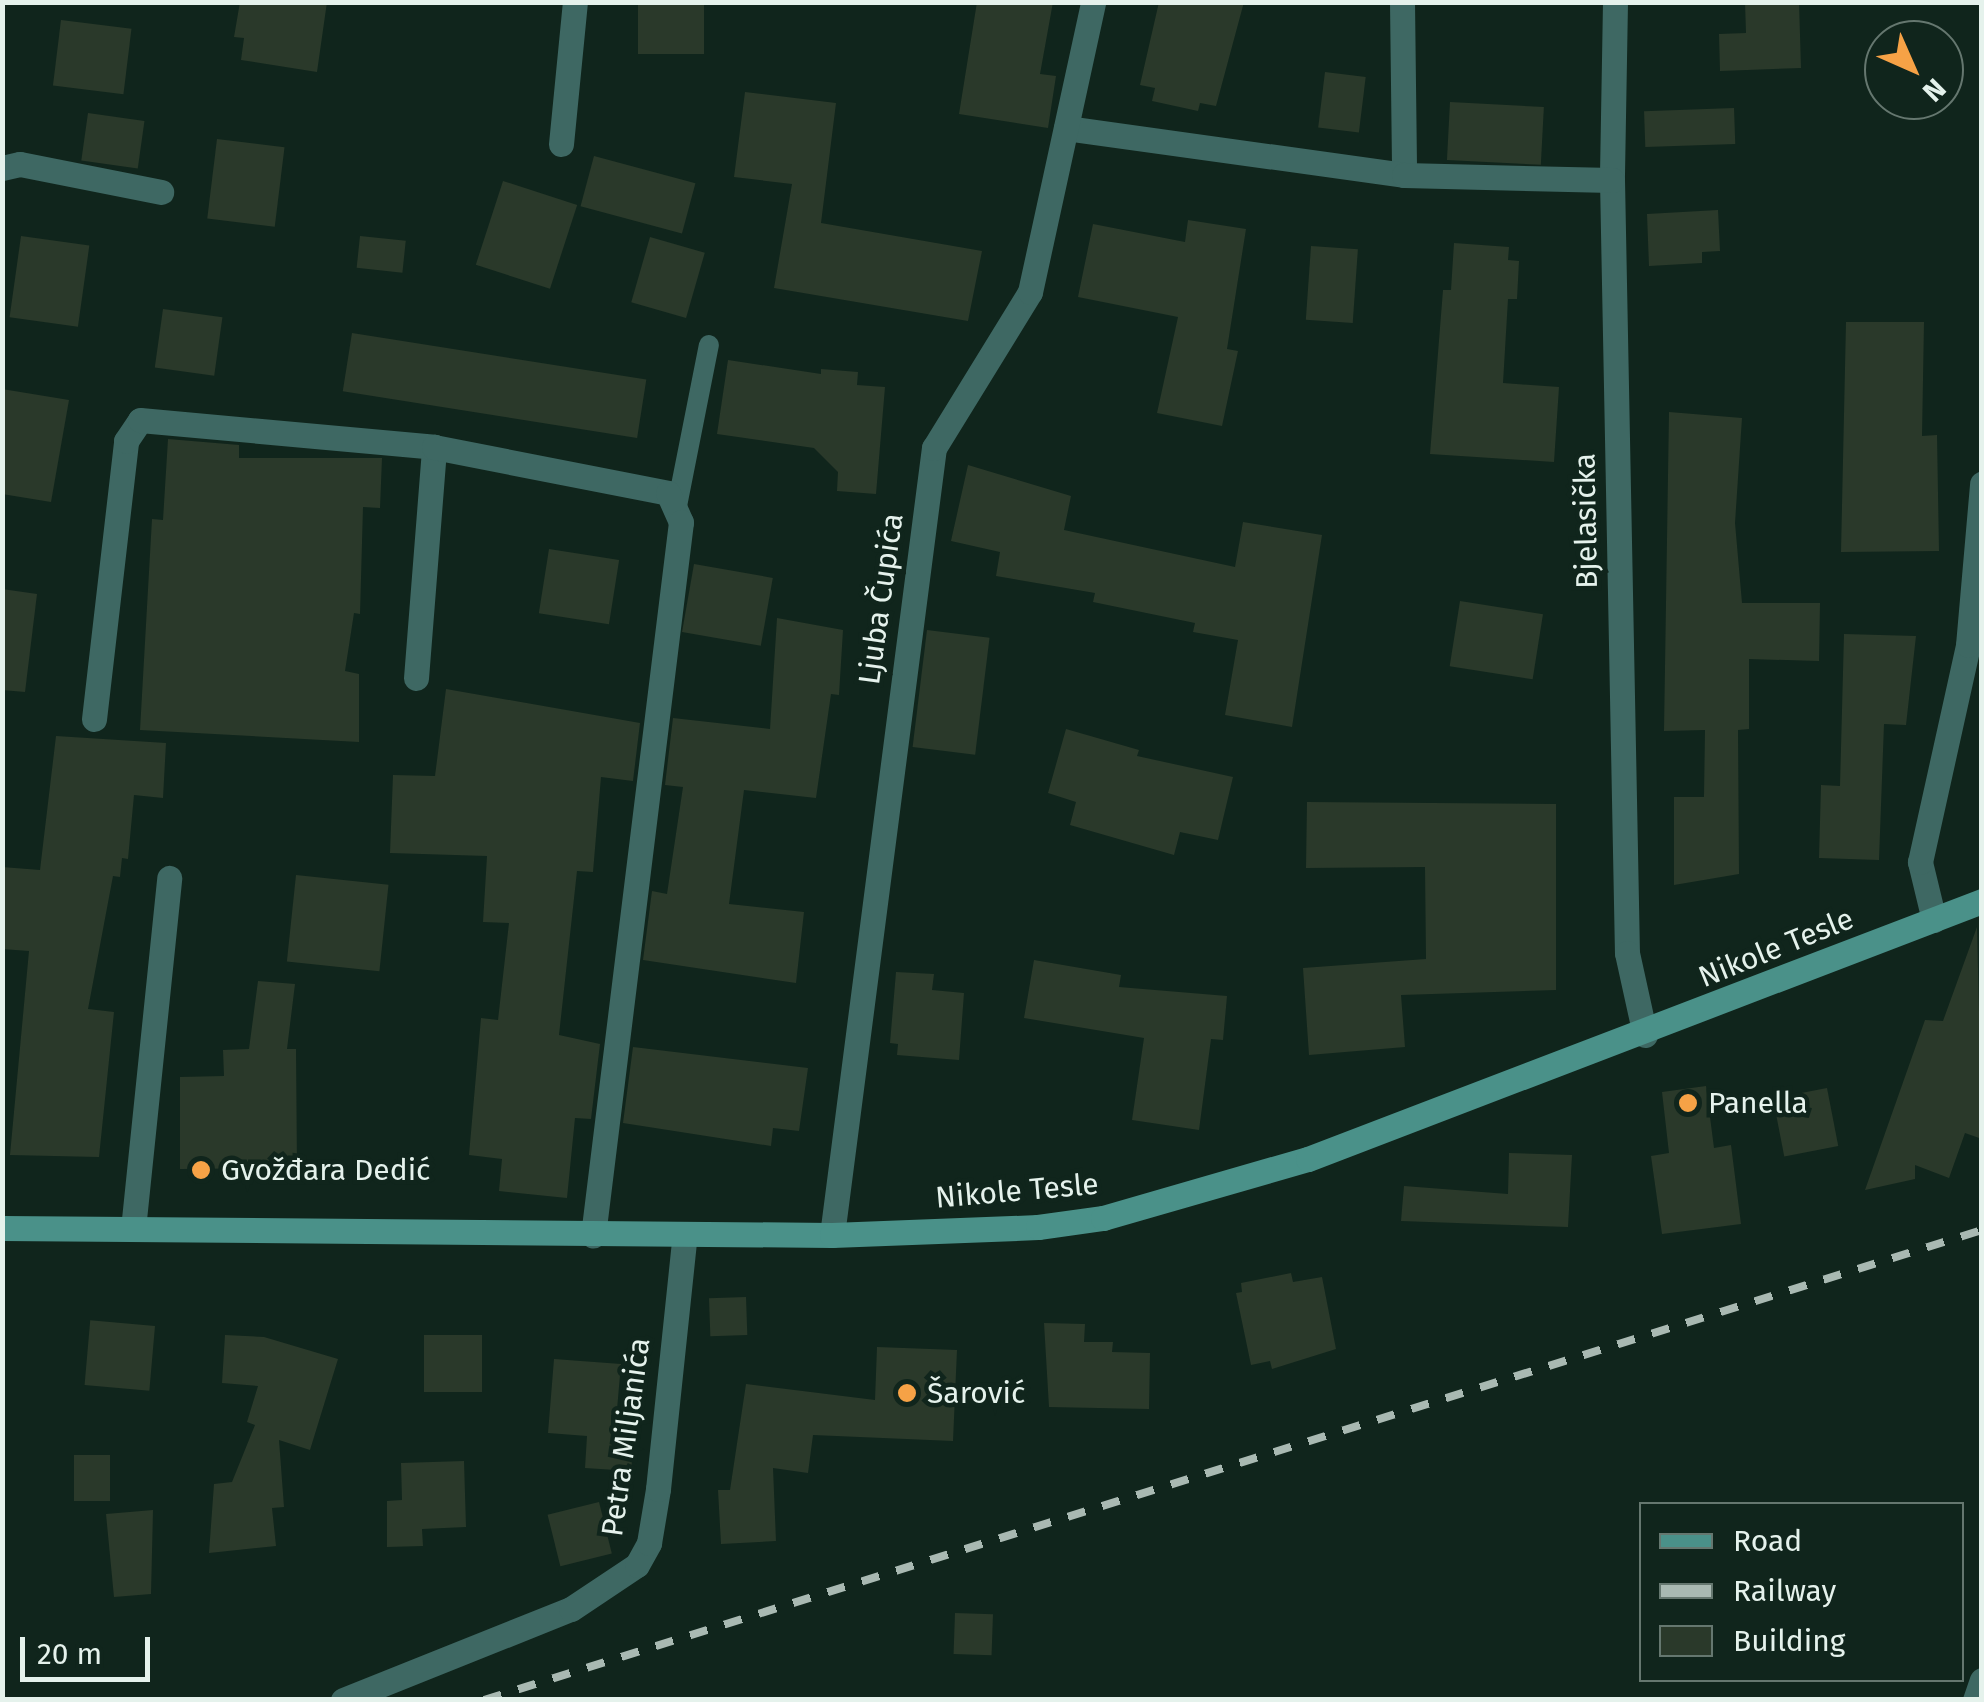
<!DOCTYPE html>
<html>
<head>
<meta charset="utf-8">
<style>
	body { margin:0 }
	#map { position:relative; width:1984px; height:1702px; overflow:hidden; background:#10251c; font-family:"Fira Sans",sans-serif }
	div>[style] { position:absolute }
	[style*='--x'] { left:calc(var(--x)*1px); top:calc(var(--y)*1px); width:calc(var(--w)*1px); rotate:calc(var(--a)*1deg) }
	.building>* { inset:0; background:#2a392a; transform-origin:0 0 }
	.lane>* { height:20px; margin:-10px; padding:0 10px; transform-origin:10px; border-radius:10px; background:#3e6863 }
	.street>* { height:25px; margin:-12.5px; padding:0 12.5px; transform-origin:12.5px; border-radius:12.5px; background:#3e6863 }
	.secondary>* { height:25px; margin:-12.5px; padding:0 12.5px; transform-origin:12.5px; border-radius:12.5px; background:#4a9189 }
	.rail>* { height:8px; margin-top:-4px; transform-origin:0; background:repeating-linear-gradient(90deg,#a9b9b2 0 18px,transparent 0 36px) }
	.dots>* { width:28px; height:28px; translate:-50% -50%; box-sizing:border-box; border:5px solid #10251c; border-radius:50% }
	span { translate:-50% -50%; white-space:nowrap; text-align:center; line-height:1.15; -webkit-text-stroke:9px #10251c; paint-order:stroke }
	.street-label { font-size:30px; color:#e5f2ec }
	.poi-label { font-size:30px; color:#e5f2ec }
	.left { translate:0 -50%; text-align:left }
	.frame { position:absolute; inset:0; border:5px solid #e5f2ec; pointer-events:none }
	.legend { position:absolute; left:1639px; top:1502px; width:325px; height:180px; box-sizing:border-box; background:#10251c; border:2px solid #65776f; margin:0; padding:12px 18px; list-style:none; font-size:30px; color:#e5f2ec }
	.legend li { display:flex; align-items:center; gap:20px; height:50px }
	.legend b { width:50px; border:2px solid #65776f }
	.north { position:absolute; left:1864px; top:20px; width:100px; height:100px; box-sizing:border-box; background:#10251c; border:2px solid #65776f; border-radius:50%; rotate:135deg; font-size:28px; font-weight:700; line-height:40px; text-align:center; color:#e5f2ec }
	.north::after { content:''; display:block; margin:auto; width:35px; height:45px; background:#f6a246; clip-path:polygon(50% 0,100% 100%,50% 72%,0 100%) }
	.scale { position:absolute; left:20px; top:1637px; width:130px; height:45px; box-sizing:border-box; border:5px solid #e5f2ec; border-top:0; padding-left:12px; font-size:30px; line-height:35px; white-space:nowrap; color:#e5f2ec; -webkit-text-stroke:8px #10251c; paint-order:stroke }
</style>
</head>
<body>
<div id="map">
	<div class="building">
		<i style="clip-path:polygon(240px 2px,327px 2px,317px 72px,241px 60px,244px 38px,234px 37px)"></i>
		<i style="left:638px;top:2px;width:66px;height:52px"></i>
		<i style="clip-path:polygon(977px 2px,1053px 2px,1040px 74px,1056px 76px,1048px 128px,959px 114px)"></i>
		<i style="clip-path:polygon(1159px 2px,1244px 2px,1216px 106px,1200px 103px,1198px 111px,1152px 101px,1155px 88px,1140px 85px)"></i>
		<i style="clip-path:polygon(1745px 2px,1799px 2px,1801px 68px,1720px 71px,1719px 34px,1746px 33px)"></i>
		<i style="left:61px;top:20px;width:71px;height:66px;rotate:7deg"></i>
		<i style="left:1325px;top:72px;width:41px;height:56px;rotate:7deg"></i>
		<i style="clip-path:polygon(745px 92px,836px 103px,821px 223px,982px 251px,968px 321px,774px 288px,792px 184px,734px 177px)"></i>
		<i style="left:1450px;top:102px;width:94px;height:58px;rotate:3deg"></i>
		<i style="left:1734px;top:108px;width:36px;height:90px;rotate:88deg"></i>
		<i style="left:88px;top:113px;width:57px;height:48px;rotate:8deg"></i>
		<i style="left:217px;top:139px;width:68px;height:80px;rotate:7deg"></i>
		<i style="left:594px;top:156px;width:105px;height:52px;rotate:15deg"></i>
		<i style="left:503px;top:181px;width:78px;height:88px;rotate:18deg"></i>
		<i style="clip-path:polygon(1718px 210px,1720px 251px,1702px 252px,1702px 263px,1649px 266px,1647px 214px)"></i>
		<i style="clip-path:polygon(1188px 220px,1246px 229px,1227px 349px,1238px 351px,1222px 426px,1157px 413px,1178px 317px,1078px 297px,1093px 224px,1185px 242px)"></i>
		<i style="left:21px;top:236px;width:69px;height:82px;rotate:8deg"></i>
		<i style="left:360px;top:236px;width:46px;height:32px;rotate:6deg"></i>
		<i style="left:650px;top:237px;width:57px;height:68px;rotate:16deg"></i>
		<i style="clip-path:polygon(1454px 243px,1509px 247px,1508px 260px,1519px 261px,1517px 299px,1508px 299px,1503px 383px,1559px 387px,1554px 462px,1430px 454px,1443px 290px,1451px 290px)"></i>
		<i style="left:1311px;top:246px;width:47px;height:74px;rotate:4deg"></i>
		<i style="left:163px;top:309px;width:60px;height:59px;rotate:8deg"></i>
		<i style="clip-path:polygon(1846px 322px,1924px 322px,1922px 436px,1937px 435px,1939px 551px,1841px 552px)"></i>
		<i style="left:352px;top:333px;width:298px;height:59px;rotate:9deg"></i>
		<i style="clip-path:polygon(728px 360px,821px 374px,821px 369px,858px 372px,857px 385px,885px 387px,876px 494px,837px 491px,838px 472px,814px 448px,717px 434px)"></i>
		<i style="clip-path:polygon(2px 389px,69px 400px,51px 502px,2px 494px)"></i>
		<i style="clip-path:polygon(1669px 412px,1742px 418px,1735px 523px,1742px 603px,1820px 603px,1819px 661px,1749px 659px,1749px 729px,1738px 730px,1739px 874px,1674px 885px,1674px 797px,1704px 797px,1705px 730px,1664px 731px)"></i>
		<i style="clip-path:polygon(168px 439px,239px 445px,239px 458px,382px 458px,380px 508px,363px 507px,360px 614px,354px 613px,345px 671px,359px 674px,359px 742px,140px 730px,152px 519px,163px 520px)"></i>
		<i style="clip-path:polygon(968px 465px,1071px 496px,1064px 530px,1235px 567px,1243px 522px,1322px 535px,1292px 727px,1225px 715px,1238px 640px,1193px 632px,1195px 623px,1093px 602px,1095px 593px,996px 576px,1000px 552px,951px 541px)"></i>
		<i style="left:549px;top:549px;width:71px;height:65px;rotate:9deg"></i>
		<i style="left:694px;top:564px;width:80px;height:69px;rotate:10deg"></i>
		<i style="clip-path:polygon(2px 589px,37px 594px,25px 692px,2px 690px)"></i>
		<i style="left:1460px;top:601px;width:84px;height:66px;rotate:9deg"></i>
		<i style="clip-path:polygon(777px 618px,843px 630px,839px 695px,831px 694px,816px 798px,744px 790px,729px 904px,804px 912px,796px 983px,643px 960px,652px 891px,667px 894px,683px 787px,665px 785px,673px 718px,770px 729px)"></i>
		<i style="left:927px;top:630px;width:63px;height:118px;rotate:7deg"></i>
		<i style="clip-path:polygon(1844px 634px,1916px 636px,1906px 725px,1884px 724px,1879px 860px,1819px 858px,1821px 785px,1840px 786px)"></i>
		<i style="clip-path:polygon(446px 689px,640px 723px,633px 781px,601px 777px,593px 872px,577px 871px,559px 1035px,600px 1044px,591px 1119px,575px 1118px,567px 1198px,499px 1191px,502px 1159px,469px 1155px,481px 1018px,498px 1020px,509px 923px,483px 922px,487px 856px,390px 853px,393px 775px,435px 776px)"></i>
		<i style="clip-path:polygon(1066px 729px,1139px 750px,1137px 756px,1233px 777px,1218px 840px,1180px 832px,1174px 855px,1070px 825px,1076px 802px,1048px 793px)"></i>
		<i style="clip-path:polygon(56px 736px,166px 743px,163px 798px,134px 795px,128px 859px,122px 858px,120px 877px,113px 876px,88px 1009px,114px 1012px,99px 1157px,10px 1155px,29px 951px,2px 949px,2px 867px,40px 870px)"></i>
		<i style="clip-path:polygon(1307px 802px,1556px 804px,1556px 990px,1401px 995px,1405px 1047px,1309px 1055px,1303px 968px,1426px 959px,1425px 867px,1306px 868px)"></i>
		<i style="left:296px;top:875px;width:93px;height:87px;rotate:6deg"></i>
		<i style="clip-path:polygon(1977px 927px,1982px 1139px,1965px 1133px,1949px 1178px,1915px 1165px,1915px 1179px,1865px 1190px,1925px 1020px,1943px 1021px)"></i>
		<i style="clip-path:polygon(1034px 960px,1121px 975px,1119px 987px,1227px 996px,1223px 1040px,1211px 1039px,1199px 1130px,1132px 1120px,1144px 1038px,1024px 1018px)"></i>
		<i style="clip-path:polygon(896px 972px,934px 974px,932px 990px,964px 993px,959px 1060px,897px 1055px,898px 1044px,890px 1043px)"></i>
		<i style="clip-path:polygon(258px 981px,295px 984px,287px 1049px,296px 1049px,297px 1168px,180px 1169px,180px 1077px,224px 1076px,223px 1050px,249px 1049px)"></i>
		<i style="clip-path:polygon(633px 1047px,808px 1068px,799px 1131px,773px 1128px,771px 1146px,623px 1123px)"></i>
		<i style="clip-path:polygon(1706px 1086px,1714px 1148px,1731px 1145px,1741px 1224px,1662px 1234px,1651px 1156px,1669px 1153px,1662px 1092px)"></i>
		<i style="left:1827px;top:1088px;width:59px;height:55px;rotate:79deg"></i>
		<i style="clip-path:polygon(1509px 1153px,1572px 1155px,1568px 1227px,1401px 1221px,1404px 1186px,1508px 1194px)"></i>
		<i style="clip-path:polygon(1291px 1273px,1293px 1282px,1322px 1277px,1336px 1349px,1272px 1369px,1270px 1361px,1251px 1365px,1236px 1293px,1242px 1292px,1241px 1283px)"></i>
		<i style="left:746px;top:1297px;width:38px;height:37px;rotate:88deg"></i>
		<i style="clip-path:polygon(1044px 1323px,1085px 1324px,1084px 1342px,1113px 1342px,1112px 1352px,1150px 1353px,1149px 1409px,1049px 1407px)"></i>
		<i style="left:155px;top:1326px;width:65px;height:65px;rotate:95deg"></i>
		<i style="clip-path:polygon(225px 1335px,264px 1337px,338px 1359px,310px 1450px,279px 1440px,284px 1507px,272px 1508px,276px 1546px,209px 1553px,214px 1484px,232px 1482px,255px 1425px,247px 1422px,258px 1386px,222px 1383px)"></i>
		<i style="left:424px;top:1335px;width:58px;height:57px"></i>
		<i style="clip-path:polygon(877px 1347px,957px 1350px,953px 1441px,813px 1435px,808px 1473px,773px 1468px,776px 1541px,721px 1544px,718px 1490px,730px 1490px,746px 1384px,875px 1400px)"></i>
		<i style="clip-path:polygon(554px 1359px,621px 1364px,615px 1432px,635px 1433px,631px 1471px,585px 1468px,587px 1436px,548px 1433px)"></i>
		<i style="left:74px;top:1455px;width:36px;height:46px"></i>
		<i style="clip-path:polygon(464px 1461px,466px 1527px,422px 1529px,423px 1546px,387px 1547px,387px 1501px,402px 1500px,401px 1463px)"></i>
		<i style="left:599px;top:1502px;width:53px;height:53px;rotate:76deg"></i>
		<i style="clip-path:polygon(153px 1510px,151px 1594px,114px 1597px,106px 1514px)"></i>
		<i style="left:955px;top:1613px;width:38px;height:41px;rotate:2deg"></i>
	</div>
	<div class="lane">
		<i style="--x:677;--y:506;--w:164;--a:-78.8"></i>
	</div>
	<div class="street">
		<i style="--x:1402;--y:2;--w:173;--a:89.3"></i>
		<i style="--x:1615;--y:2;--w:178;--a:91"></i>
		<i style="--x:1612;--y:180;--w:773;--a:88.89"></i>
		<i style="--x:1627;--y:953;--w:84;--a:77.6"></i>
		<i style="--x:1066;--y:128;--w:341;--a:7.9"></i>
		<i style="--x:1404;--y:175;--w:208;--a:1.4"></i>
		<i style="--x:561;--y:144;--w:143;--a:-84.4"></i>
		<i style="--x:2;--y:168;--w:18;--a:-13"></i>
		<i style="--x:20;--y:164;--w:144;--a:11.2"></i>
		<i style="--x:416;--y:678;--w:232;--a:-85.5"></i>
		<i style="--x:94;--y:719;--w:280;--a:-83.4"></i>
		<i style="--x:126;--y:441;--w:25;--a:-56"></i>
		<i style="--x:140;--y:420;--w:295;--a:5.2"></i>
		<i style="--x:434;--y:447;--w:238;--a:11.1"></i>
		<i style="--x:668;--y:493;--w:32;--a:66"></i>
		<i style="--x:681;--y:522;--w:719;--a:97.03"></i>
		<i style="--x:1934;--y:920;--w:60;--a:-103.6"></i>
		<i style="--x:1920;--y:862;--w:222;--a:-77.5"></i>
		<i style="--x:1968;--y:645;--w:162;--a:-85"></i>
		<i style="--x:133;--y:1229;--w:353;--a:-84.1"></i>
		<i style="--x:832;--y:1235;--w:794;--a:-82.62"></i>
		<i style="--x:934;--y:448;--w:183;--a:-58.4"></i>
		<i style="--x:1030;--y:292;--w:297;--a:-77.7"></i>
		<i style="--x:343;--y:1700;--w:245;--a:-21.8"></i>
		<i style="--x:571;--y:1609;--w:79;--a:-33.7"></i>
		<i style="--x:637;--y:1565;--w:25;--a:-61"></i>
		<i style="--x:649;--y:1543;--w:55;--a:-80.5"></i>
		<i style="--x:658;--y:1489;--w:256;--a:-84"></i>
		<i style="--x:1975;--y:1700;--w:21;--a:-71"></i>
	</div>
	<div class="secondary">
		<i style="--x:2;--y:1228;--w:830;--a:0.48"></i>
		<i style="--x:832;--y:1235;--w:206;--a:-2.2"></i>
		<i style="--x:1038;--y:1227;--w:66;--a:-7.9"></i>
		<i style="--x:1103;--y:1218;--w:213;--a:-16.1"></i>
		<i style="--x:1308;--y:1159;--w:722;--a:-20.95"></i>
	</div>
	<div class="rail">
		<i style="--x:484;--y:1700;--w:1570;--a:-17.42"></i>
	</div>
	<div class="dots">
		<i style="left:1688px;top:1103px;background:#f6a246"></i>
		<i style="left:201px;top:1170px;background:#f6a246"></i>
		<i style="left:907px;top:1393px;background:#f6a246"></i>
	</div>
	<div class="street-label">
		<span style="left:1586px;top:521px;rotate:-91deg">Bjelasička</span>
		<span style="left:881px;top:599px;rotate:-82deg">Ljuba Čupića</span>
		<span style="left:1776px;top:948px;rotate:-22deg">Nikole Tesle</span>
		<span style="left:1017px;top:1191px;rotate:-5deg">Nikole Tesle</span>
		<span style="left:626px;top:1437px;rotate:-82deg">Petra Miljanića</span>
	</div>
	<div class="poi-label">
		<span class="left" style="left:1708px;top:1103px">Panella</span>
		<span class="left" style="left:221px;top:1170px">Gvožđara Dedić</span>
		<span class="left" style="left:927px;top:1393px">Šarović</span>
	</div>
	<div class="frame"></div>
	<ul class="legend">
	<li><b style="height:12px;background:#4a9189"></b>Road</li>
	<li><b style="height:12px;background:#a9b9b2"></b>Railway</li>
	<li><b style="height:28px;background:#2a392a"></b>Building</li>
	</ul>
	<div class="north">N</div>
	<div class="scale">20 m</div>
</div>
</body>
</html>
